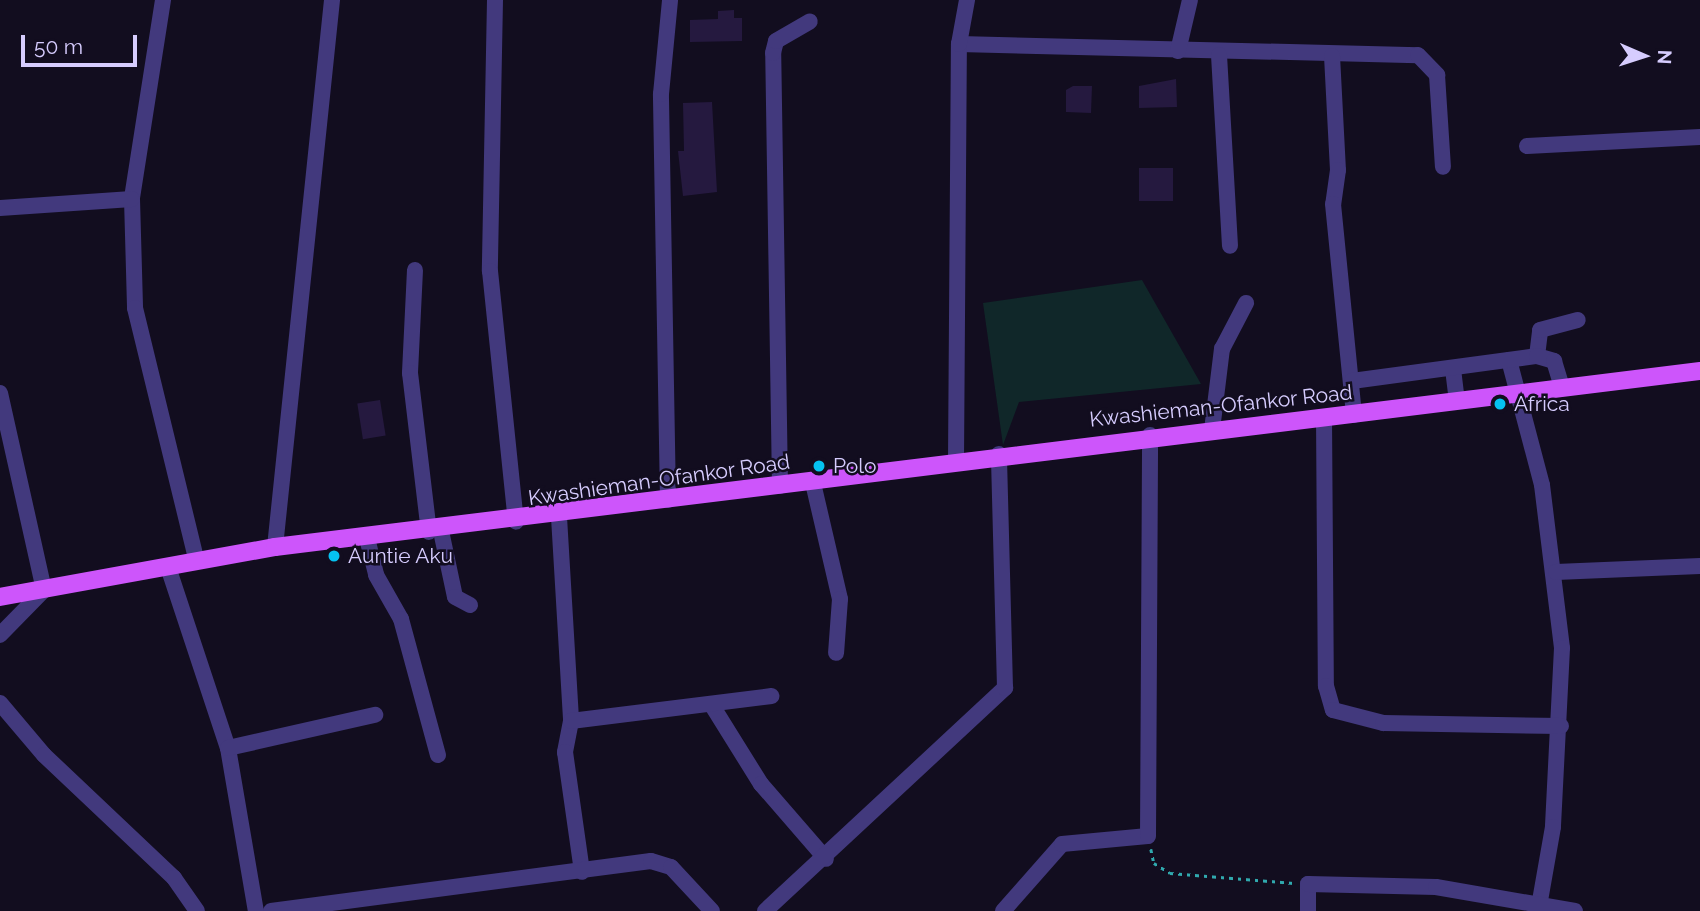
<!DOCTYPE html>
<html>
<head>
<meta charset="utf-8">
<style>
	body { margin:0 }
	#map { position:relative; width:1700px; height:911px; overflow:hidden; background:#120d1f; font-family:Raleway,sans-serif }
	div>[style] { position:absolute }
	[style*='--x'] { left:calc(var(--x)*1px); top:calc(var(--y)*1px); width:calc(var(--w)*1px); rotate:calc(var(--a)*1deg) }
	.green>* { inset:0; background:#102729 }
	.building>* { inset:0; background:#25193f; transform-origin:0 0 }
	.path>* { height:2.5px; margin-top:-1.25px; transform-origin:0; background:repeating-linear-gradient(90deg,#30a9ae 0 3.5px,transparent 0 8.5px) }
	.minor>* { height:16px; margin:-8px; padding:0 8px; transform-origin:8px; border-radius:8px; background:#42397d }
	.major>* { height:18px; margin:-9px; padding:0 9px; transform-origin:9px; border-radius:9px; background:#cd55fb }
	.dots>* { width:19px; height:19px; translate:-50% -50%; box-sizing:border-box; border:4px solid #120d1f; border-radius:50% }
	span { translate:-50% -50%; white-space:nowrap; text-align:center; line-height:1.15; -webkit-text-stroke:5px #120d1f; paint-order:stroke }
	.poi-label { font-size:21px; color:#d6ccfe }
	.left { translate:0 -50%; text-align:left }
	.street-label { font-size:21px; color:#d6ccfe }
	.north { position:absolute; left:1609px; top:21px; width:70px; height:70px; -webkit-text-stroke:5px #120d1f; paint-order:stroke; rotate:93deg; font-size:19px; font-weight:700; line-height:28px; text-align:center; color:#d6ccfe }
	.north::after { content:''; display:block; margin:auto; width:24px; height:32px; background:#d6ccfe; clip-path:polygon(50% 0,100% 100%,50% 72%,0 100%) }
	.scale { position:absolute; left:21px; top:35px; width:116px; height:32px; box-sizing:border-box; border:4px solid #d6ccfe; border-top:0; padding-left:9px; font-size:21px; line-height:24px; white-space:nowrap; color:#d6ccfe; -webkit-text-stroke:5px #120d1f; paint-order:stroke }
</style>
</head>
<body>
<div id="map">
	<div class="green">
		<i style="clip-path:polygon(1142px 280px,1201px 384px,1019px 402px,1003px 445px,983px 303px)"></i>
	</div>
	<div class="building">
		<i style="clip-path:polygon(734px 10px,734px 18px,742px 18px,742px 41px,690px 42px,690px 20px,718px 19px,718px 11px)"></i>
		<i style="clip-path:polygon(1176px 79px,1177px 107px,1139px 108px,1139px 86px)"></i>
		<i style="clip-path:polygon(1073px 86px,1092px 86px,1091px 113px,1066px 112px,1066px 90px)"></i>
		<i style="clip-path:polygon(712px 102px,717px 192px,683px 196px,678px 151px,684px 151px,683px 103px)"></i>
		<i style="left:1139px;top:168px;width:34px;height:33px"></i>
		<i style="left:380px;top:400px;width:36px;height:23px;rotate:81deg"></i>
	</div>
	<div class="path">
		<i style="--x:1151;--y:849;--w:14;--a:78"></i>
		<i style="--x:1154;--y:863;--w:19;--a:32"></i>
		<i style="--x:1170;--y:873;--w:124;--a:4.6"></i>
	</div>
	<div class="minor">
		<i style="--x:163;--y:0;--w:201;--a:98.9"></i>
		<i style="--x:132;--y:199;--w:109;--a:88.4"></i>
		<i style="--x:135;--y:308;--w:261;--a:76.3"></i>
		<i style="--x:495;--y:0;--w:271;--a:91.1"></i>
		<i style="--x:490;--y:271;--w:252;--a:84.1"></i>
		<i style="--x:959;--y:44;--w:459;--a:1.4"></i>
		<i style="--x:1418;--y:55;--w:28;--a:46"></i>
		<i style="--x:1437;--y:75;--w:92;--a:86.3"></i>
		<i style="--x:1178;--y:51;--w:52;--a:-76.8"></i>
		<i style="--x:1219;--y:55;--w:191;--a:86.7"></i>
		<i style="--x:1332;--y:56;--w:114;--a:87"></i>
		<i style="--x:1338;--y:170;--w:34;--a:98"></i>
		<i style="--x:1333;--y:204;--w:212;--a:84.3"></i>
		<i style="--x:1527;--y:146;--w:173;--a:-3"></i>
		<i style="--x:0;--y:208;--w:132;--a:-3.9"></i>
		<i style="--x:415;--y:270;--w:103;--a:92.8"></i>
		<i style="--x:410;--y:373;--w:160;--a:83.2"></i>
		<i style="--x:1537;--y:356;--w:26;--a:-83"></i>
		<i style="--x:1540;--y:330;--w:39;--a:-15"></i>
		<i style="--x:1509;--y:360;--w:129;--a:75.2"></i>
		<i style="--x:1542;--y:485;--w:164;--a:83"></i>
		<i style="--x:1562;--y:648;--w:179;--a:92.9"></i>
		<i style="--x:1553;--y:827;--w:75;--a:100"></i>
		<i style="--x:1453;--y:369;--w:32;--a:83"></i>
		<i style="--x:1352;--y:381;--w:187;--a:-7.7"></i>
		<i style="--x:1537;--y:356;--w:18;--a:16"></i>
		<i style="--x:1554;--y:361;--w:27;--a:73"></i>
		<i style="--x:0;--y:393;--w:202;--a:77.4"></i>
		<i style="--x:44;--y:590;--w:63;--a:134.4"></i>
		<i style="--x:1324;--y:417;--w:269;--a:89.6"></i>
		<i style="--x:1326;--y:686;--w:25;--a:74"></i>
		<i style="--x:1333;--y:710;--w:52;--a:14.6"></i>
		<i style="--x:1383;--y:723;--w:178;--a:1"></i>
		<i style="--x:1212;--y:430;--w:82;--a:-83"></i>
		<i style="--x:1222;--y:349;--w:52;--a:-62.4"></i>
		<i style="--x:956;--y:461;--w:417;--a:-89.6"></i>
		<i style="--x:959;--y:44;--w:45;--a:-79.7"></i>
		<i style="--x:813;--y:483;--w:119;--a:76.9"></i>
		<i style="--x:840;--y:599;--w:54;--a:94.2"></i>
		<i style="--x:780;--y:486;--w:433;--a:-90.9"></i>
		<i style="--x:773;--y:53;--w:12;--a:-76"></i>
		<i style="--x:776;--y:41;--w:39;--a:-30"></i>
		<i style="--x:668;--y:500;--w:406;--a:-91"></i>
		<i style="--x:661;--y:94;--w:94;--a:-84.5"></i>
		<i style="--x:559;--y:517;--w:204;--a:86.6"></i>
		<i style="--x:571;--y:721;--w:32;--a:101"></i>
		<i style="--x:565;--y:752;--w:121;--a:81.9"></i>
		<i style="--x:441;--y:531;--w:67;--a:78"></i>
		<i style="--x:455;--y:597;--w:17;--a:28"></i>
		<i style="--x:367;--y:538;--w:38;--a:76"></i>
		<i style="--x:376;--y:575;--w:51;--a:60.4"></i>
		<i style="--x:401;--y:619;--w:141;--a:74.8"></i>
		<i style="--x:275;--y:547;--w:550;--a:-84.05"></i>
		<i style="--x:168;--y:567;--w:191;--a:71.7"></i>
		<i style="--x:228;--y:748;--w:165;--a:80.3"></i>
		<i style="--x:1556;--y:572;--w:144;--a:-2.4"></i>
		<i style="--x:0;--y:703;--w:68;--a:49.8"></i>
		<i style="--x:44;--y:755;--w:179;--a:43.4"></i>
		<i style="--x:174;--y:878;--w:40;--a:55.1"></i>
		<i style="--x:713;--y:707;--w:91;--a:58.1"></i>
		<i style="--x:761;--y:784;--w:99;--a:49.1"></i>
		<i style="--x:571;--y:721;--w:202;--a:-7.1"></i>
		<i style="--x:228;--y:748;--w:151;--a:-12.7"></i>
		<i style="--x:271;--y:911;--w:383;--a:-7.5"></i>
		<i style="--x:651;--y:861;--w:21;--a:17"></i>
		<i style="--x:671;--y:867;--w:60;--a:47"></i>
		<i style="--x:765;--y:911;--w:328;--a:-42.9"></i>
		<i style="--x:1005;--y:688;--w:234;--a:-91.5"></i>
		<i style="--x:1003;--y:911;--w:89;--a:-48.6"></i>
		<i style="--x:1062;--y:844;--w:86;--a:-5.3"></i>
		<i style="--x:1148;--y:836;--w:401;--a:-89.7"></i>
		<i style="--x:1308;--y:911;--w:27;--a:-90"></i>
		<i style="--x:1308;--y:884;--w:128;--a:1.3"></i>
		<i style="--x:1436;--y:887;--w:141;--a:9.8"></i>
	</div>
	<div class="major">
		<i style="--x:0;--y:597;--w:280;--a:-10.3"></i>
		<i style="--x:275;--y:547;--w:1436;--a:-7.04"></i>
	</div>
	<div class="dots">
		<i style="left:1500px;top:404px;background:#05c2f1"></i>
		<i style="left:819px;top:466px;background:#05c2f1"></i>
		<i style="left:334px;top:556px;background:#05c2f1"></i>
	</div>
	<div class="poi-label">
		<span class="left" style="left:1514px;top:404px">Africa</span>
		<span class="left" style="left:833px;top:466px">Polo</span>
		<span class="left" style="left:348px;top:556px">Auntie Aku</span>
	</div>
	<div class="street-label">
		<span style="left:1221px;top:406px;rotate:-6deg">Kwashieman-Ofankor Road</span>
		<span style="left:659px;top:480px;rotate:-8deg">Kwashieman-Ofankor Road</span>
	</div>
	<div class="north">N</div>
	<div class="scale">50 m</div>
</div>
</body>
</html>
